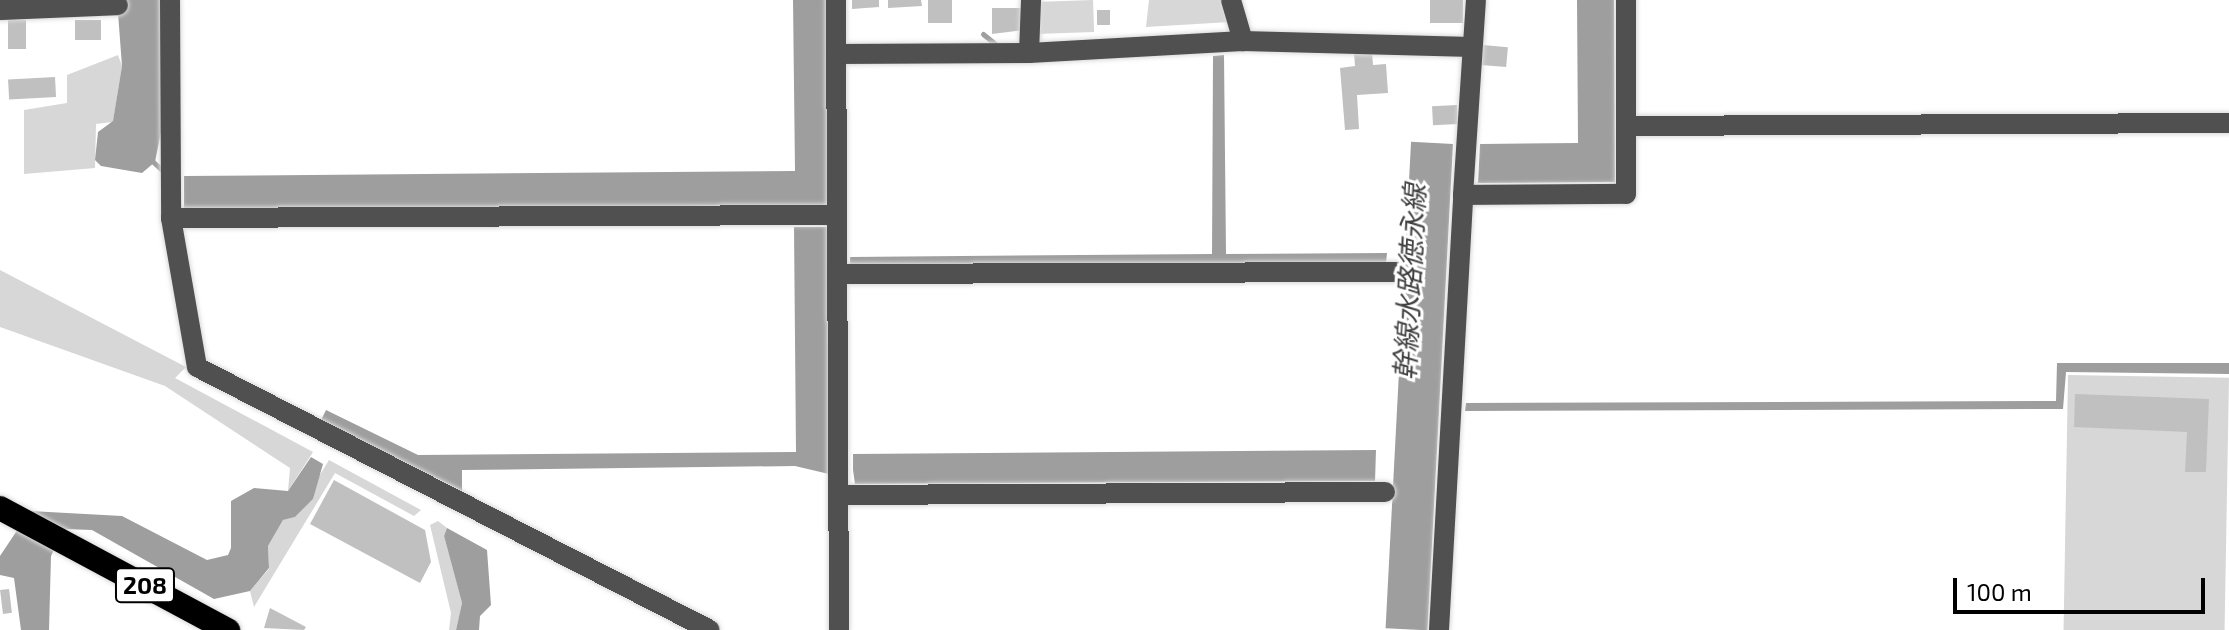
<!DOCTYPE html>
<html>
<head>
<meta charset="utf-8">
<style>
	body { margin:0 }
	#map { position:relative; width:2229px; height:630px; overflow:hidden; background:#fff; font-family:"Exo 2","Noto Sans JP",sans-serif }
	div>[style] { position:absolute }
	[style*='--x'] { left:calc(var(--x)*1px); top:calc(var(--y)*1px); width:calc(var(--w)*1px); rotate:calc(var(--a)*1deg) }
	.green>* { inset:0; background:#d7d7d7; transform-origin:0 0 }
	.water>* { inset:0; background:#9e9e9e; transform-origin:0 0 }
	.stream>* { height:5px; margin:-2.5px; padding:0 2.5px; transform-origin:2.5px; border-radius:2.5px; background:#9e9e9e }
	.building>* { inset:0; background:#c0c0c0; transform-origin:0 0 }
	.roads { filter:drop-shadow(0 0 2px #dbdbdb) drop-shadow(0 0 2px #dbdbdb) }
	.minor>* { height:20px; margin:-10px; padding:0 10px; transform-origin:10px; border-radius:10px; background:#505050 }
	.highway>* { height:24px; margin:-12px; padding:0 12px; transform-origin:12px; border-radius:12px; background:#000 }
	span { translate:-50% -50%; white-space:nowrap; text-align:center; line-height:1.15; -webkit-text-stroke:6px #fff; paint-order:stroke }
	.shield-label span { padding:2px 6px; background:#fff; border:2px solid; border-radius:6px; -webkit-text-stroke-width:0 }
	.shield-label { font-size:24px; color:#000; font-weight:700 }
	.water-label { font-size:28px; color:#3f3f3f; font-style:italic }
	.scale { position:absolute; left:1953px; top:578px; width:252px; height:36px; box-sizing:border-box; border:4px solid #000; border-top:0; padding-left:10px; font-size:24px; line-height:28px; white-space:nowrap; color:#000; -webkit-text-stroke:6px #fff; paint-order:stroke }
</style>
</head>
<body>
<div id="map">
	<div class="green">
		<i style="left:1093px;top:0;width:32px;height:58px;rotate:88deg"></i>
		<i style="clip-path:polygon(1149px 0,1226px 0,1230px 22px,1146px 27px)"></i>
		<i style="clip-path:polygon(118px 55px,122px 66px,113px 122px,96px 124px,95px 168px,24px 174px,24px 110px,67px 103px,67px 75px)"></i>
		<i style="clip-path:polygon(0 270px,186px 367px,175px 378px,313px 452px,288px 491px,290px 468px,165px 386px,0 327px)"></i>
		<i style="left:2068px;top:375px;width:161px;height:255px;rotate:1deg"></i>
		<i style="clip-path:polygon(329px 460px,421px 510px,414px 516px,335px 473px,254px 607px,250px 591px,269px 569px,268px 546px,283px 520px,295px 517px,313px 499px,315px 483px)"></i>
		<i style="clip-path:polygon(438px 521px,447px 528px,444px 536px,462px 603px,456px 630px,449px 630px,451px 613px,430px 525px)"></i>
	</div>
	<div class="water">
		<i style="clip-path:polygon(123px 0,161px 0,161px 132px,155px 162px,142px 173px,101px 166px,95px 160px,98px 132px,113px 121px,122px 66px,118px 13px)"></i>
		<i style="clip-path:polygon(793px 0,827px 0,828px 205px,184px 209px,184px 176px,795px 171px)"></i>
		<i style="clip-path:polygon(1577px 0,1614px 0,1615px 182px,1478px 183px,1480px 144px,1578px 143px)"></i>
		<i style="clip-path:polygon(1224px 55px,1226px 254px,1387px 253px,1386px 263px,850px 266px,850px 257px,1212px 254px,1213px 56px)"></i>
		<i style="left:1453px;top:144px;width:487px;height:42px;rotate:93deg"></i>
		<i style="clip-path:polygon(794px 227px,827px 227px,829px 474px,795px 466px,462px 470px,462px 491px,321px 420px,326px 410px,418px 455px,796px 452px)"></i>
		<i style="clip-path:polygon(2057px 363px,2229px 363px,2229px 374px,2066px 372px,2063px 409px,1465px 411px,1466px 403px,2056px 401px)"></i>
		<i style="clip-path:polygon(1376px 450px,1375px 481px,855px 484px,853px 470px,853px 454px)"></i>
		<i style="clip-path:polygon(311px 457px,323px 464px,313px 499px,295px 517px,283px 520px,268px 546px,269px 568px,250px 591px,214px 599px,92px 530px,64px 529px,51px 556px,49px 630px,21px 630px,14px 578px,0 575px,0 556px,30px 511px,122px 516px,207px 560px,228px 555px,231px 548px,231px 501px,254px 488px,288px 491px)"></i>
		<i style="clip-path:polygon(447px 528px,487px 550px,491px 605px,480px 616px,479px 630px,456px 630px,462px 603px,444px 536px)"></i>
	</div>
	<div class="stream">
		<i style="--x:983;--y:34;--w:19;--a:39"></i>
		<i style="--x:149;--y:158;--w:22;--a:43"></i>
	</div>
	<div class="building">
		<i style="clip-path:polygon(852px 0,879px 0,879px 7px,852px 9px)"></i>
		<i style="clip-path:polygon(888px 0,921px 0,922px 6px,888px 8px)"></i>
		<i style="left:928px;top:0;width:24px;height:23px"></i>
		<i style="left:1430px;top:0;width:33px;height:23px"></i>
		<i style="clip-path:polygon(992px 8px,1024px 8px,1024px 30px,992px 34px)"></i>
		<i style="left:1097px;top:10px;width:13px;height:15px"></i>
		<i style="left:8px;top:20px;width:18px;height:29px"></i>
		<i style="left:75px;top:20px;width:26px;height:20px"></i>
		<i style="left:1483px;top:45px;width:25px;height:20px;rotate:5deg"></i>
		<i style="clip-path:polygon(1372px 52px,1373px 65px,1386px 64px,1388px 93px,1357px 95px,1359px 129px,1345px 130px,1340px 68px,1355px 66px,1354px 53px)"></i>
		<i style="left:55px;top:77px;width:20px;height:47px;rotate:87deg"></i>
		<i style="left:1457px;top:105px;width:19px;height:25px;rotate:87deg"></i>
		<i style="clip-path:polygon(2075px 394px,2209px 399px,2206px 472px,2185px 472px,2187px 432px,2074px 427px)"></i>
		<i style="clip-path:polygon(334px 480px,425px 530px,431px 562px,420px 583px,310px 524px)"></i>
		<i style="left:9px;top:589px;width:24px;height:9px;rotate:83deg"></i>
		<i style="clip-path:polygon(270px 608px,306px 627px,304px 630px,264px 628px)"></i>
	</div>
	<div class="roads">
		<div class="minor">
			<i style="--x:170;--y:0;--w:218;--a:89.7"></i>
			<i style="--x:171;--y:218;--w:151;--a:80.1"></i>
			<i style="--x:197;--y:367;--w:576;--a:27.14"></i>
			<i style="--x:836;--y:0;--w:630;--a:89.73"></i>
			<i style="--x:1231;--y:0;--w:43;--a:73.7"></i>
			<i style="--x:0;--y:10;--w:118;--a:-2.4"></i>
			<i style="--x:1029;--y:53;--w:53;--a:-87.8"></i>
			<i style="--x:836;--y:54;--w:193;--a:-0.3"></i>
			<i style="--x:1029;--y:53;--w:214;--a:-3.2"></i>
			<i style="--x:1243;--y:41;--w:229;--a:1.5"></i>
			<i style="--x:1626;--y:126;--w:603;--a:-0.29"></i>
			<i style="--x:1463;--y:195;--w:195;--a:-86.2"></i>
			<i style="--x:171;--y:218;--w:666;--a:-0.26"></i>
			<i style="--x:838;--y:274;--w:558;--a:-0.21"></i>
			<i style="--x:840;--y:495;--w:545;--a:-0.32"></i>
			<i style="--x:1439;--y:630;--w:436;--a:-86.8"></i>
			<i style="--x:1463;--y:195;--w:163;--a:-0.4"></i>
			<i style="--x:1626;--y:194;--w:194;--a:-90"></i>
		</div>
		<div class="highway">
			<i style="--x:0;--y:508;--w:259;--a:28.2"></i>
		</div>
	</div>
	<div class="shield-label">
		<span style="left:145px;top:585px">208</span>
	</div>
	<div class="water-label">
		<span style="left:1409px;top:282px;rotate:-87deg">幹線水路徳永線</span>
	</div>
	<div class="scale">100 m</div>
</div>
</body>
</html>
